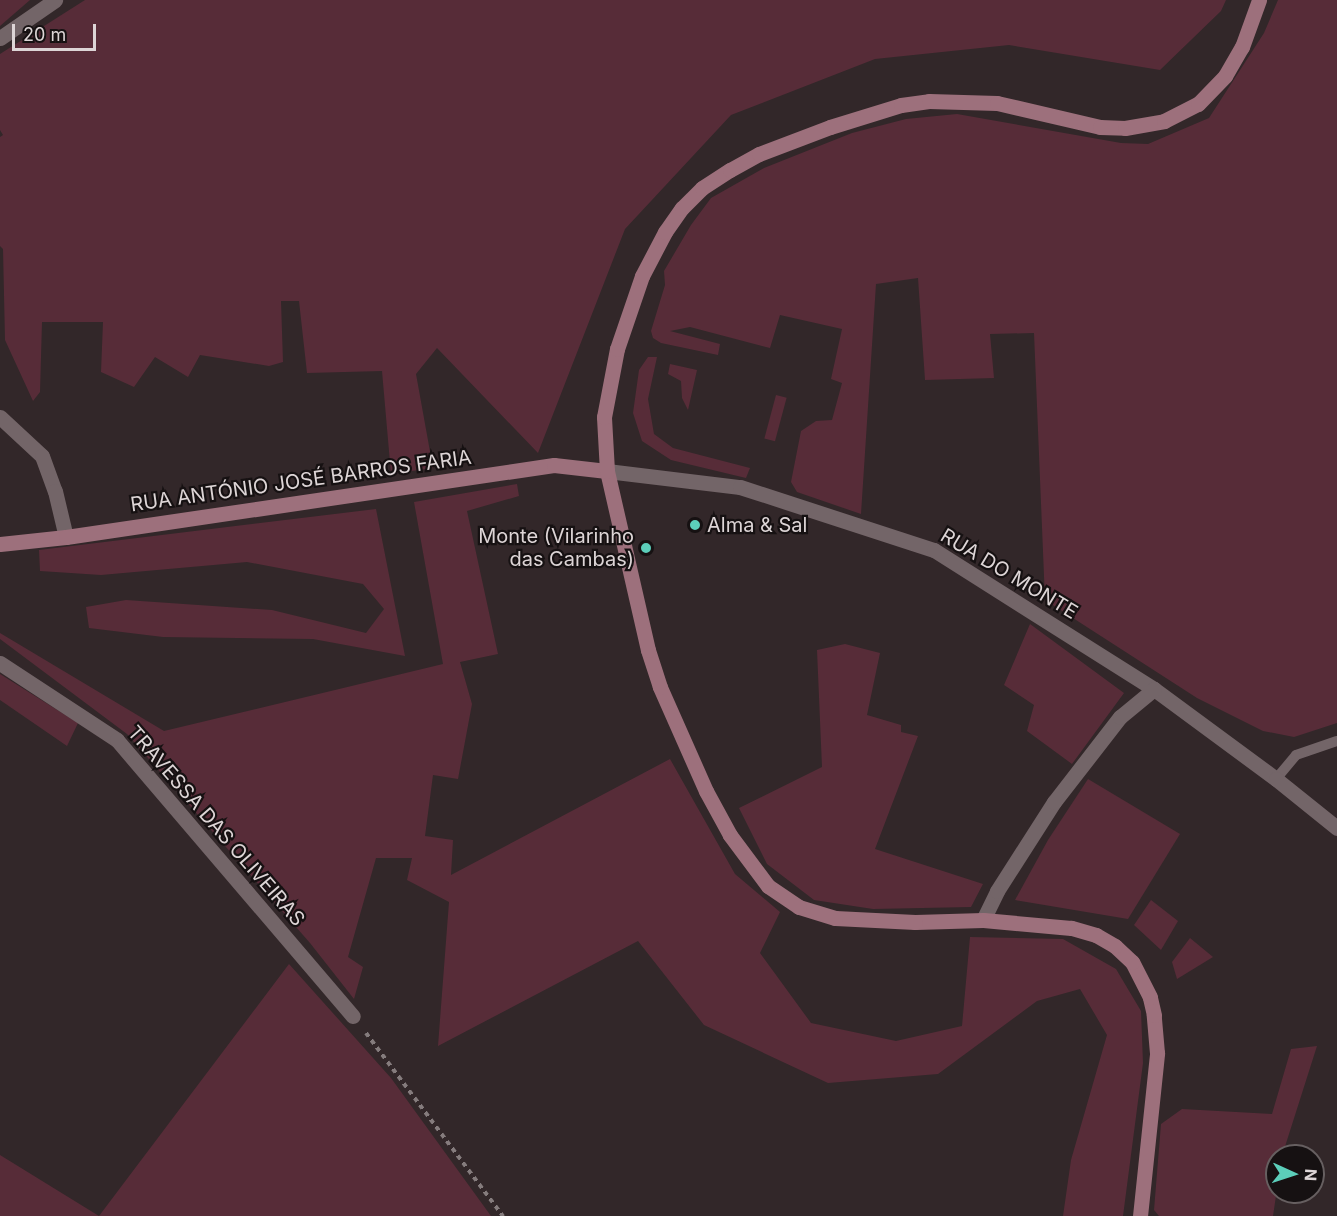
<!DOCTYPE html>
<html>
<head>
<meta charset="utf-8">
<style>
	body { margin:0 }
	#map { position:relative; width:1337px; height:1216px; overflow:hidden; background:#322729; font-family:Inter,sans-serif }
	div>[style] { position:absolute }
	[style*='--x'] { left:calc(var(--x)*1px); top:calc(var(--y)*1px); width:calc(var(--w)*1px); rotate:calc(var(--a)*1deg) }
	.green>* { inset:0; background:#572c38; transform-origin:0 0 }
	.path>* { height:4px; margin-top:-2px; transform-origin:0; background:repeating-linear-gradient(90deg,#857c7d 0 4.5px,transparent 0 9px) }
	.lane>* { height:10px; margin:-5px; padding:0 5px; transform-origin:5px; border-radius:5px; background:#736568 }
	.street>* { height:15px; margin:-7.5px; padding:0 7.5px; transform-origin:7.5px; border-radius:7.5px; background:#736568 }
	.secondary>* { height:15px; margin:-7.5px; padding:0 7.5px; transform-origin:7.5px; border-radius:7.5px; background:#9d707c }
	.dots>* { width:16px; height:16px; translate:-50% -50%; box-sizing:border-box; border:3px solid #161112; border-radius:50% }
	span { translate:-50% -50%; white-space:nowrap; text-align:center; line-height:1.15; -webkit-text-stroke:4.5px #161112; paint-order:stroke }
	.street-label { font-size:20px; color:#ddd5d6 }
	.poi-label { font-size:20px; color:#ddd5d6 }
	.left { translate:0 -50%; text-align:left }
	.right { translate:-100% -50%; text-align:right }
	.north { position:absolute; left:1265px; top:1144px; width:60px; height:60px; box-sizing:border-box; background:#161112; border:2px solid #665f60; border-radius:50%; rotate:93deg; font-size:16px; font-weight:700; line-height:24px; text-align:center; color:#ddd5d6 }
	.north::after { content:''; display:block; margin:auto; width:21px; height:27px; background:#5cceba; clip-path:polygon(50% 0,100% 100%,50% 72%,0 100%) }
	.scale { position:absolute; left:12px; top:24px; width:84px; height:27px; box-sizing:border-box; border:3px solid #ddd5d6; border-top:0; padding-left:8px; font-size:18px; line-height:21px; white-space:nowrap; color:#ddd5d6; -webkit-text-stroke:4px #161112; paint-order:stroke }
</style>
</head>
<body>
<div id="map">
	<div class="green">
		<i style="clip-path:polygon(0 0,30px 0,0 26px)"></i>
		<i style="clip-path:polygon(85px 0,1226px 0,1221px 11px,1160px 70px,1009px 45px,875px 59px,731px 115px,625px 229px,538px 453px,437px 348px,416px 374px,433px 468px,391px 474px,382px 371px,307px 373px,299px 301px,281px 301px,283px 362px,269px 366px,200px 355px,188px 377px,155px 357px,134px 387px,101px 372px,103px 322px,42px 322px,40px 392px,33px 401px,5px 340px,3px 249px,0 246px,0 137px,3px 135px,0 130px,0 54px)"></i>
		<i style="clip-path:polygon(1278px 0,1337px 0,1337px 723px,1294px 737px,1263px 731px,1197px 698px,1045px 600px,1034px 333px,990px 334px,994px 378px,925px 380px,918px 278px,876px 284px,861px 514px,797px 492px,791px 482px,801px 431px,816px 421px,832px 420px,842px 383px,831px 379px,842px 329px,780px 315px,770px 348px,690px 327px,670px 331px,720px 344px,718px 355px,661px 343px,653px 338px,651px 331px,665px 285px,664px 271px,691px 225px,711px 198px,764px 168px,852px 133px,906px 119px,957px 114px,1121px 143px,1148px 144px,1209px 118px,1264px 33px)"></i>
		<i style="clip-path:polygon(648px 357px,657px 357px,648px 399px,654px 434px,673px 448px,750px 468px,746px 478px,671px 460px,642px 441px,633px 413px,639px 370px)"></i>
		<i style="clip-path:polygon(670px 364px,697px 370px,688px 410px,682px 398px,681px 381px,668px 374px)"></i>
		<i style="left:776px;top:395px;width:11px;height:45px;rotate:15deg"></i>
		<i style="clip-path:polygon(517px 484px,519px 496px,467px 511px,498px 654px,460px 662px,472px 704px,458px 779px,433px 775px,425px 836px,453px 840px,451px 875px,670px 759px,735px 874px,780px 912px,760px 953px,811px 1023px,896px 1041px,962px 1026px,970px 937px,1063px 939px,1116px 969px,1141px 1011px,1143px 1063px,1123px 1216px,1063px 1216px,1071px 1160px,1107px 1035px,1080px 989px,1037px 1001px,938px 1074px,828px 1083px,704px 1025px,638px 941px,438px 1046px,449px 902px,407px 880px,412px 858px,376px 858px,348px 957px,363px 967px,354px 999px,310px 943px,127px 734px,0 639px,0 633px,164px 731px,443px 664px,414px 502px)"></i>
		<i style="clip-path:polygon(376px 509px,405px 656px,313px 639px,163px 637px,89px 628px,86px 607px,126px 600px,272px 610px,366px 633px,384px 609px,363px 584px,247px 562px,101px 575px,40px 571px,39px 550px)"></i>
		<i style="clip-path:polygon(1030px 624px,1124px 693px,1072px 764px,1027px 731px,1034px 705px,1004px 685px)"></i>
		<i style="clip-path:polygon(845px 644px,880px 653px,867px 715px,901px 725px,901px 732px,918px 736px,875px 849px,983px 884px,971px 907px,873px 909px,814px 900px,767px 864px,739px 808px,822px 767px,817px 650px)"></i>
		<i style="clip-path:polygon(0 674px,78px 723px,67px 746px,0 700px)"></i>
		<i style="clip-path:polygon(1088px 779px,1180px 834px,1128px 919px,1015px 900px,1048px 840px)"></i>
		<i style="clip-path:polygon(1151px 900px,1178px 921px,1161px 950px,1134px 925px)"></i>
		<i style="clip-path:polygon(1190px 938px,1213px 957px,1177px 979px,1172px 962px)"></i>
		<i style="clip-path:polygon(289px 964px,391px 1078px,491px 1216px,0 1216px,0 1155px,99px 1216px)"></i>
		<i style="clip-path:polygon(1317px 1046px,1282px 1156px,1277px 1156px,1277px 1189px,1273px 1216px,1159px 1216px,1154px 1210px,1161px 1124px,1182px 1109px,1272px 1114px,1291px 1049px)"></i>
	</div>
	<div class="path">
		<i style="--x:366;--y:1033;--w:229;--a:53.2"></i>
	</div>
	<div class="lane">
		<i style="--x:1276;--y:779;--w:31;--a:-50"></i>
		<i style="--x:1296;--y:755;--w:43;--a:-18.9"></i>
	</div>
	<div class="street">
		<i style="--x:0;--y:38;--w:67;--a:-34.6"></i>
		<i style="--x:0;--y:417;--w:57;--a:42.9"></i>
		<i style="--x:42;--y:456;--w:37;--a:70"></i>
		<i style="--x:55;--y:491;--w:47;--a:76.6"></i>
		<i style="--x:607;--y:471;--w:134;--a:6.9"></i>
		<i style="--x:740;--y:487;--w:204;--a:18"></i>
		<i style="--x:934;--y:550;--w:260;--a:32.3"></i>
		<i style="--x:1154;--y:689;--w:152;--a:36.4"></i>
		<i style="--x:1276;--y:779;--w:78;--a:38.8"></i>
		<i style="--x:0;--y:663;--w:140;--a:33.3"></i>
		<i style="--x:117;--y:740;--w:363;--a:49.5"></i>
		<i style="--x:983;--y:920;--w:32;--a:-64"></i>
		<i style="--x:997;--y:891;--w:106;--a:-57.4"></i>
		<i style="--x:1054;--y:802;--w:108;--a:-52.2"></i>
		<i style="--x:1120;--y:717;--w:44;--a:-39.5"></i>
	</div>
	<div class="secondary">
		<i style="--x:0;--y:544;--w:66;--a:-6.1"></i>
		<i style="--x:66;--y:537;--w:493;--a:-8.4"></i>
		<i style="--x:554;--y:465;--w:53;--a:6.5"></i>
		<i style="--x:1140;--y:1216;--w:164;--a:-84"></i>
		<i style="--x:1157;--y:1053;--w:38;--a:-95"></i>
		<i style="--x:1154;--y:1015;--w:18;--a:-103"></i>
		<i style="--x:1150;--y:997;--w:39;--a:-117"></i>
		<i style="--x:1132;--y:962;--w:23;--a:-137"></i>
		<i style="--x:1115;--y:946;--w:22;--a:-150"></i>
		<i style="--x:1096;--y:935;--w:26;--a:-164"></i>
		<i style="--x:1071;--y:928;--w:88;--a:-174.8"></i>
		<i style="--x:983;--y:920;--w:68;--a:178.3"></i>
		<i style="--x:915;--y:922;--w:80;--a:-177.1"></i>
		<i style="--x:835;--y:918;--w:38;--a:-163"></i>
		<i style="--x:799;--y:907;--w:37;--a:-146"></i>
		<i style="--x:768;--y:886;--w:64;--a:-126.7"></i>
		<i style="--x:730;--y:835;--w:50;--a:-118.6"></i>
		<i style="--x:706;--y:791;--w:114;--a:-113.9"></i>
		<i style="--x:660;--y:687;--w:39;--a:-108"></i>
		<i style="--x:648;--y:650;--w:184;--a:-102.9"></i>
		<i style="--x:607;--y:471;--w:54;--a:-93.2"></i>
		<i style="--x:604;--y:417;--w:69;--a:-79.2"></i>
		<i style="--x:617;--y:349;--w:77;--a:-71.1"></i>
		<i style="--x:642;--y:276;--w:50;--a:-62.4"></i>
		<i style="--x:665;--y:232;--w:29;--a:-55"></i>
		<i style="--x:682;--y:208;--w:28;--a:-45"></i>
		<i style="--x:702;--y:188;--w:33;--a:-33"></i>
		<i style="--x:730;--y:170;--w:33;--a:-29"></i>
		<i style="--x:759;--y:154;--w:76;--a:-20.8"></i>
		<i style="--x:830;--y:127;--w:74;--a:-17.2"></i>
		<i style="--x:901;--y:105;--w:28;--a:-8"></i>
		<i style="--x:929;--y:101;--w:68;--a:1.7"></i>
		<i style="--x:997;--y:103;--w:106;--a:13.1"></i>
		<i style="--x:1100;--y:127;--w:25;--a:2"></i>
		<i style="--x:1125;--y:128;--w:40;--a:-10"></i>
		<i style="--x:1164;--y:121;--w:38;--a:-27"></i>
		<i style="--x:1198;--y:104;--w:39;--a:-46"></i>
		<i style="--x:1225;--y:76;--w:34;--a:-60"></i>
		<i style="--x:1242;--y:47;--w:50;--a:-70.1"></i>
	</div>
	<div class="dots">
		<i style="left:695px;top:525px;background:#5cceba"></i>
		<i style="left:646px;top:548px;background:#5cceba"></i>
	</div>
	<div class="street-label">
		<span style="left:301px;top:481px;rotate:-8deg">RUA ANTÓNIO JOSÉ BARROS FARIA</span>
		<span style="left:1009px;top:574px;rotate:31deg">RUA DO MONTE</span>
		<span style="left:216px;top:826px;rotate:49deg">TRAVESSA DAS OLIVEIRAS</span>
	</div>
	<div class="poi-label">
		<span class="left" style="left:707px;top:525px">Alma &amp; Sal</span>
		<span class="right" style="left:634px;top:548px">Monte (Vilarinho<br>das Cambas)</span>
	</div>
	<div class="north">N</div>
	<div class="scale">20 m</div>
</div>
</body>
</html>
